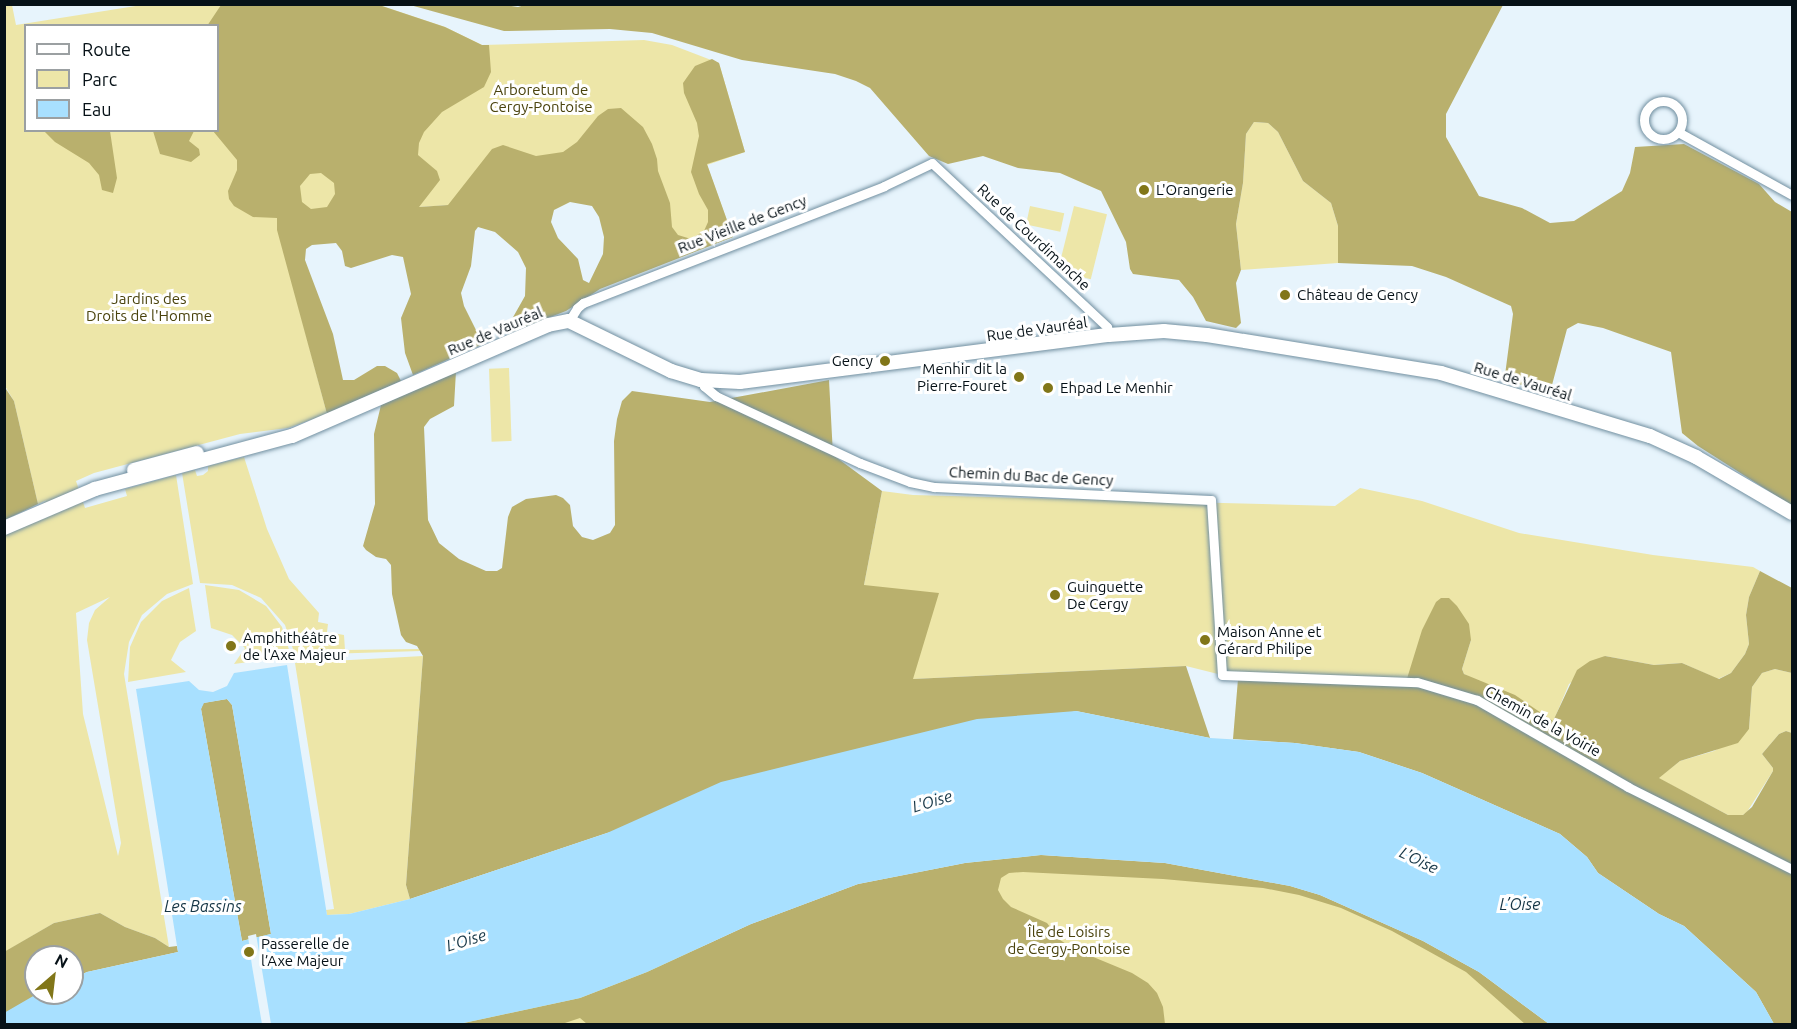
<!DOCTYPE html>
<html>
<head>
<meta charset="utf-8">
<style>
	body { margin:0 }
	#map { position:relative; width:1797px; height:1029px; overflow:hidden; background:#e7f4fc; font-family:Ubuntu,sans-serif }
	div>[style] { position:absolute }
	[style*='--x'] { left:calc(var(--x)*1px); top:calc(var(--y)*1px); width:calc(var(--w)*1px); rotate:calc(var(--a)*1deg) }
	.green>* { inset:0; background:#ede6a8; transform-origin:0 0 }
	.forest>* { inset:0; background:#b9b06d }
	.water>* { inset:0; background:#a8e0ff }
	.pier>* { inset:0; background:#e7f4fc }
	.roads { filter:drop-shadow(0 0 2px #718fa0) drop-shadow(0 0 2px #718fa0) }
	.street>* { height:9px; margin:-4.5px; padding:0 4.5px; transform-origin:4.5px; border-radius:4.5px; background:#fff }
	.street>.ring { margin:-4.5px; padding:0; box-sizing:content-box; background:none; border:9px solid #fff; border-radius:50% }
	.secondary>* { height:14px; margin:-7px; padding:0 7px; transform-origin:7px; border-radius:7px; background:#fff }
	.dots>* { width:16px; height:16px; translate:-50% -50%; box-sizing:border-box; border:3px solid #fff; border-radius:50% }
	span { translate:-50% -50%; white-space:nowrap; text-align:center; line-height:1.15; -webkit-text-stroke:6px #fff; paint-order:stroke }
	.park-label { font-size:15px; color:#4a430d }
	.poi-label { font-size:15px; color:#061117 }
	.left { translate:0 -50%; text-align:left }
	.right { translate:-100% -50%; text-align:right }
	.street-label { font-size:15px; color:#061117 }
	.water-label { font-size:16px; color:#153545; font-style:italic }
	.frame { position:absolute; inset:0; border:6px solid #061117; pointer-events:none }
	.legend { position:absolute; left:24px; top:24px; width:195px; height:108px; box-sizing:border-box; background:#fff; border:2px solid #9ba0a2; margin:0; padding:8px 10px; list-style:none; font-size:18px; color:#061117 }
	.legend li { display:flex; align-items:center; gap:12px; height:30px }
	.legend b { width:30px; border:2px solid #9ba0a2 }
	.north { position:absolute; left:24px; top:945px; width:60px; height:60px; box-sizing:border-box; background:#fff; border:2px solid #9ba0a2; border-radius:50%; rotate:28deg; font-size:16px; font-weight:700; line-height:24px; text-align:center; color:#061117 }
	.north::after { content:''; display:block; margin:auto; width:21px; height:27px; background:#817619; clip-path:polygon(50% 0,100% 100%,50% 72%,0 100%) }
</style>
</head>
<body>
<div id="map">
	<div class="green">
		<i style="clip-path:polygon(evenodd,5px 5px,12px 5px,16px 25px,142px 5px,379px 5px,445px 27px,482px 45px,644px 40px,672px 45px,719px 63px,745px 152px,707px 165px,733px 237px,674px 259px,637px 174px,466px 204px,419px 207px,278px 229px,327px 414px,288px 428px,240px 434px,94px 473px,76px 481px,85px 508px,127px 496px,125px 489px,176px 475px,193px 584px,167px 594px,142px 615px,129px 642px,124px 674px,169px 947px,155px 938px,125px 927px,100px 913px,54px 923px,5px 952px,5px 522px,37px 508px,47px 500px,38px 504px,14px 401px,5px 386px,5px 5px,26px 26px,218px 26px,218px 130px,26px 130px,26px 26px,5px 5px,110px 597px,95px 610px,89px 623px,87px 640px,121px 843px,118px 856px,83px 714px,76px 613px,110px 597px)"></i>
		<i style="clip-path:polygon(1254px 122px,1268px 123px,1278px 132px,1303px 181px,1331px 203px,1338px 226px,1338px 263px,1241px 270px,1236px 224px,1243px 183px,1246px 134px)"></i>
		<i style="left:1030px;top:206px;width:35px;height:19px;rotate:12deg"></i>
		<i style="left:1074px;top:206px;width:34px;height:67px;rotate:14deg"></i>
		<i style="left:509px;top:368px;width:73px;height:20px;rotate:88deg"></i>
		<i style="clip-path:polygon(244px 457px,267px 529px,289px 579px,319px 613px,318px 622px,328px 624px,327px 632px,344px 635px,345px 650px,419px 649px,420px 651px,295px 655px,285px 625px,261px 598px,232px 585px,200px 583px,182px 473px,195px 470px,197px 476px,203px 475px,208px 471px,208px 466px)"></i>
		<i style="clip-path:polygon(1360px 488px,1422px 501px,1519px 533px,1653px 555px,1753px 567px,1760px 571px,1749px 597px,1746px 615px,1749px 644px,1745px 654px,1731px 673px,1718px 679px,1682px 663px,1654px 665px,1605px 656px,1569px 684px,1553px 722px,1464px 674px,1462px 669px,1471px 640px,1405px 685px,1238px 679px,1186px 666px,913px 679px,864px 585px,882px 491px,913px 495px,1335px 506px)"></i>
		<i style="clip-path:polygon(205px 585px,239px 590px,266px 606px,282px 627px,291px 656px,234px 664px,245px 648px,232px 635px,211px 628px)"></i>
		<i style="clip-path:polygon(189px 588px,196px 631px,180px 642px,171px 660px,186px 672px,128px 682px,130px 647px,141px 622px,162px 601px)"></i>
		<i style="clip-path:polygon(423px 656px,406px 885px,410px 899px,349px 914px,327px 915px,326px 910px,334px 909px,295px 663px)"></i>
		<i style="clip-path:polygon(1775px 669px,1792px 673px,1792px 733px,1786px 731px,1779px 734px,1762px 754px,1773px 768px,1773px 771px,1747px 812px,1743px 815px,1728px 815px,1658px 778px,1680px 761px,1714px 751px,1749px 729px,1752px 687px,1762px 673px)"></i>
		<i style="clip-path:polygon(1041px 855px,1290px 886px,1423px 941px,1549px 1024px,459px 1024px,965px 863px)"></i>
	</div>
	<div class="forest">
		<i style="clip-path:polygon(499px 4px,518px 7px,528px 4px,1503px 5px,1446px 114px,1446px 137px,1479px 196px,1522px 208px,1550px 223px,1574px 221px,1622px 191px,1630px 173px,1635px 147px,1684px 144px,1759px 184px,1775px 202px,1792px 212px,1792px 506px,1698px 446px,1682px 433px,1671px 352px,1603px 328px,1578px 323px,1567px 329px,1552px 385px,1544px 394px,1514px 382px,1505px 375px,1513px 314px,1511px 306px,1446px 277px,1412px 266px,1338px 263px,1338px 226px,1331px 203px,1303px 181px,1278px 132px,1268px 123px,1254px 122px,1246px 134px,1243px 183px,1236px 224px,1241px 270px,1236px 283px,1241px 323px,1236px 328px,1206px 321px,1193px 297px,1179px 280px,1133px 274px,1130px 269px,1126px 242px,1101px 191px,1060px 173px,1018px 168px,983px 156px,948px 164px,929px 156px,870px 88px,856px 81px,835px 74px,742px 60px,652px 33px,610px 29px,504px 31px,410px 5px)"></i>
		<i style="clip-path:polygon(evenodd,221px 5px,379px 5px,445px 27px,482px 45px,489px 45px,491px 72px,484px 87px,442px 112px,424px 132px,419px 143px,418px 155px,437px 171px,440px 180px,419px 207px,448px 205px,492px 149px,503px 145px,536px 156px,563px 152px,577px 142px,598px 116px,608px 109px,621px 108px,643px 127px,652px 144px,657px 159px,658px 171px,670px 203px,672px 227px,678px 235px,691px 239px,704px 231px,708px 222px,708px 210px,699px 194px,691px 172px,699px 136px,697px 123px,684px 93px,683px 83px,695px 66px,712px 59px,719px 63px,745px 152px,707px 164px,733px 237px,600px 289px,566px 311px,509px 333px,512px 319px,525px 296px,526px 268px,518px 252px,495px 232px,478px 227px,475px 231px,471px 266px,461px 293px,464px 306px,483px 344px,413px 375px,405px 353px,402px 327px,401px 318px,411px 294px,403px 257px,392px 255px,351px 268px,345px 266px,342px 251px,336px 243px,312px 245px,306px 249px,305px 260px,333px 334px,343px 380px,354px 380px,377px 366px,385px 366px,397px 373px,401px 381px,327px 414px,277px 230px,277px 218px,253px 217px,234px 206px,229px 199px,228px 191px,237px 170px,237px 160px,213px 131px,218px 130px,218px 26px,207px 26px,221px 5px,321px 173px,334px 183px,335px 194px,327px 207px,311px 209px,302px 202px,300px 186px,310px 174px,321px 173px,221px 5px,570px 202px,592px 206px,599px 217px,604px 237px,603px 254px,589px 283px,583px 280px,578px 259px,558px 238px,551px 222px,554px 210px,570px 202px)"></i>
		<i style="clip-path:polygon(44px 131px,110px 131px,117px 178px,113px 193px,102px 190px,99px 175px,89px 163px,55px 142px)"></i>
		<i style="clip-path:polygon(153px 131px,194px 131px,189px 141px,199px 149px,200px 155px,191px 162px,160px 154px)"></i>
		<i style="clip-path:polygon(456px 371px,454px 406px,430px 419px,424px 427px,428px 520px,439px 543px,459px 559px,486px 571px,497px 571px,502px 568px,508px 517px,512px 507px,526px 499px,556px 495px,563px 498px,570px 505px,573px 526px,582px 537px,593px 540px,610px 533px,615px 525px,614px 441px,617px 419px,622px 401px,632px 391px,710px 402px,829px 380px,833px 455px,882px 491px,864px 585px,939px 593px,913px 679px,1186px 666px,1210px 738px,1076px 711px,607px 833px,410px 899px,406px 885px,423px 656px,417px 646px,406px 642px,401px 635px,392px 594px,391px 565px,386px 559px,376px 557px,366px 550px,363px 546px,375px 504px,374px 434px,381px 405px)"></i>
		<i style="clip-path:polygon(4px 386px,14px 401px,38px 504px,5px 520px)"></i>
		<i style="clip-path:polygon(1760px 571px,1792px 588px,1792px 673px,1775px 669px,1762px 673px,1752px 687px,1749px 729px,1738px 743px,1680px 761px,1659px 778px,1728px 815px,1743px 815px,1752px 807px,1773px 771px,1773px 768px,1762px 754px,1779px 734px,1786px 731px,1792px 733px,1792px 1024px,1774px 1024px,1756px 992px,1684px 926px,1659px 914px,1598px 873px,1587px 857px,1560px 834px,1422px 773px,1359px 752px,1295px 743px,1233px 739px,1238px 679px,1405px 685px,1422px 630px,1436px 602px,1441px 598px,1449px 598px,1457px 606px,1469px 624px,1471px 640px,1462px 669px,1464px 674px,1515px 695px,1553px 721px,1577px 670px,1590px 661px,1605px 656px,1654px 665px,1682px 663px,1719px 679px,1731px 673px,1745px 654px,1749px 644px,1746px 615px,1749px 597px)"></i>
		<i style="clip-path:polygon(227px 699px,232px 705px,271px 934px,242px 941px,201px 709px,203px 703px)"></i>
		<i style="clip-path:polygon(1041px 855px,1165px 863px,1290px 886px,1320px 895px,1423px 941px,1479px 972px,1549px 1024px,1525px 1024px,1466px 972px,1392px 931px,1341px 908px,1299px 895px,1263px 888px,1163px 879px,1023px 872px,1009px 873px,1001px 878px,998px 890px,1003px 899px,1011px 907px,1047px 923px,1060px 940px,1074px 949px,1132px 973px,1148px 983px,1157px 993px,1163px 1007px,1165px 1024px,587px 1024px,580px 1018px,562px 1024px,459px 1024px,580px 998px,647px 972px,751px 924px,858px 884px,965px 863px)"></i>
		<i style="clip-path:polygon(100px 913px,125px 927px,155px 938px,169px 947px,177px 946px,178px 952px,87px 972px,72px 979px,72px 957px,36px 957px,36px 993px,41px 993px,5px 1013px,4px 952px,54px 923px)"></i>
	</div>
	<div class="water">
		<i style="clip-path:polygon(evenodd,287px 665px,327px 915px,349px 914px,410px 899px,607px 833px,721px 782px,977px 719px,1076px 711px,1210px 738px,1295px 743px,1359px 752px,1422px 773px,1560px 834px,1587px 857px,1598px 873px,1659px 914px,1684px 926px,1756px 992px,1774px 1024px,1549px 1024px,1479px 972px,1423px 941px,1320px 895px,1290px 886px,1165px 863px,1041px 855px,965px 863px,858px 884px,751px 924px,647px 972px,580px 998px,459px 1024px,5px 1024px,4px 1013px,35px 995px,72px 993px,72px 979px,87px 972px,178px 952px,136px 689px,189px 681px,199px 690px,213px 692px,227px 686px,234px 673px,287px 665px,227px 699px,232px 705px,271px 934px,242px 941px,201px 709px,204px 703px,227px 699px)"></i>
	</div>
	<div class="pier">
		<i style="clip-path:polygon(256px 934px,271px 1024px,262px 1024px,252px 966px,248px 936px)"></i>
	</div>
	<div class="roads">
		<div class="street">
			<i class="ring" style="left:1644px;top:101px;width:29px;height:29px"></i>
			<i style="--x:1678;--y:132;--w:130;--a:28.9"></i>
			<i style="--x:569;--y:321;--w:15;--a:-58"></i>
			<i style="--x:577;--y:308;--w:8;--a:-40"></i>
			<i style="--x:583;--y:303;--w:323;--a:-21.2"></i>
			<i style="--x:884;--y:186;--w:53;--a:-25.6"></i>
			<i style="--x:932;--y:163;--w:240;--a:43.1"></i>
			<i style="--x:1107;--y:327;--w:8;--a:76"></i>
			<i style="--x:701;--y:380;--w:7;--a:63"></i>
			<i style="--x:704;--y:386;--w:16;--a:40"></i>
			<i style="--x:716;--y:396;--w:159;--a:25"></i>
			<i style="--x:860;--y:463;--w:53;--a:20.8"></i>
			<i style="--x:910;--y:482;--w:25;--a:12"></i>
			<i style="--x:934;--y:487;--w:277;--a:2.7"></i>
			<i style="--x:1211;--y:500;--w:175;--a:86.4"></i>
			<i style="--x:1222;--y:675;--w:195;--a:2.1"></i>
			<i style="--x:1417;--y:682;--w:63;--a:16.7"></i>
			<i style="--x:1477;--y:700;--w:174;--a:29.9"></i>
			<i style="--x:1628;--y:787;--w:183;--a:26.6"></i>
		</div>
		<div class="secondary">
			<i style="--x:134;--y:470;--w:65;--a:-15.1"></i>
			<i style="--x:4;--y:528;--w:99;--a:-23.2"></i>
			<i style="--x:95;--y:489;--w:204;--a:-15.1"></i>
			<i style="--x:292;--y:436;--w:279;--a:-23.4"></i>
			<i style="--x:548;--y:325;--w:21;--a:-11"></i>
			<i style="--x:569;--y:321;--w:114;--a:26.1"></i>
			<i style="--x:671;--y:371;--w:31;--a:17"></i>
			<i style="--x:701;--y:380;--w:39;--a:3"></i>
			<i style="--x:740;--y:382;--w:372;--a:-7.3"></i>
			<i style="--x:1109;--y:335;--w:55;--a:-4.2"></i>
			<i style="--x:1164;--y:331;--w:43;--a:5.3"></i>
			<i style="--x:1207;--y:335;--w:237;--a:9.2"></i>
			<i style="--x:1441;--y:373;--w:218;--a:16.8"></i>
			<i style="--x:1650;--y:436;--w:51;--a:24.5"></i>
			<i style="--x:1696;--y:457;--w:111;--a:30.3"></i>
		</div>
	</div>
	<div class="dots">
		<i style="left:1144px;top:190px;background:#817619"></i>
		<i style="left:1285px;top:295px;background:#817619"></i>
		<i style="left:885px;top:361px;background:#817619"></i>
		<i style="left:1019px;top:377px;background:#817619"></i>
		<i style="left:1048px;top:388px;background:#817619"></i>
		<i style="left:1055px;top:595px;background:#817619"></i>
		<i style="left:1205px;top:640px;background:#817619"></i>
		<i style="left:231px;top:646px;background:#817619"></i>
		<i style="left:249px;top:952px;background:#817619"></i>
	</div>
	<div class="park-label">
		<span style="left:541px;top:98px">Arboretum de<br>Cergy‐Pontoise</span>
		<span style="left:149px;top:307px">Jardins des<br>Droits de l'Homme</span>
		<span style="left:1069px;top:940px">Île de Loisirs<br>de Cergy-Pontoise</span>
	</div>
	<div class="poi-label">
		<span class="left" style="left:1156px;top:190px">L'Orangerie</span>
		<span class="left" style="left:1297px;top:295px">Château de Gency</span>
		<span class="right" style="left:873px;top:361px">Gency</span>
		<span class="right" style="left:1007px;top:377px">Menhir dit la<br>Pierre-Fouret</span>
		<span class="left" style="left:1060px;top:388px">Ehpad Le Menhir</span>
		<span class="left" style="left:1067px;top:595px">Guinguette<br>De Cergy</span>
		<span class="left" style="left:1217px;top:640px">Maison Anne et<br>Gérard Philipe</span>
		<span class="left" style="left:243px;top:646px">Amphithéâtre<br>de l'Axe Majeur</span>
		<span class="left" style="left:261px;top:952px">Passerelle de<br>l’Axe Majeur</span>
	</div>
	<div class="street-label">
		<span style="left:742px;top:224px;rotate:-21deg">Rue Vieille de Gency</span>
		<span style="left:1034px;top:237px;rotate:43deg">Rue de Courdimanche</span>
		<span style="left:1037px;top:329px;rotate:-8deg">Rue de Vauréal</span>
		<span style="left:495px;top:331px;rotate:-23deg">Rue de Vauréal</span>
		<span style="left:1523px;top:381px;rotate:17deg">Rue de Vauréal</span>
		<span style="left:1031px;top:476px;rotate:3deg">Chemin du Bac de Gency</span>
		<span style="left:1543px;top:721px;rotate:29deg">Chemin de la Voirie</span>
	</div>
	<div class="water-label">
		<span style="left:932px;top:801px;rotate:-17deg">L'Oise</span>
		<span style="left:1419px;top:860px;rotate:26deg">L'Oise</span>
		<span style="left:1520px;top:904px">L’Oise</span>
		<span style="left:203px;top:906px">Les Bassins</span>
		<span style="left:466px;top:940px;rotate:-17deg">L'Oise</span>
	</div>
	<div class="frame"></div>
	<ul class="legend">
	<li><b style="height:8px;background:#fff"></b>Route</li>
	<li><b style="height:16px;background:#ede6a8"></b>Parc</li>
	<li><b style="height:16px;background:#a8e0ff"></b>Eau</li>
	</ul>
	<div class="north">N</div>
</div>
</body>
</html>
